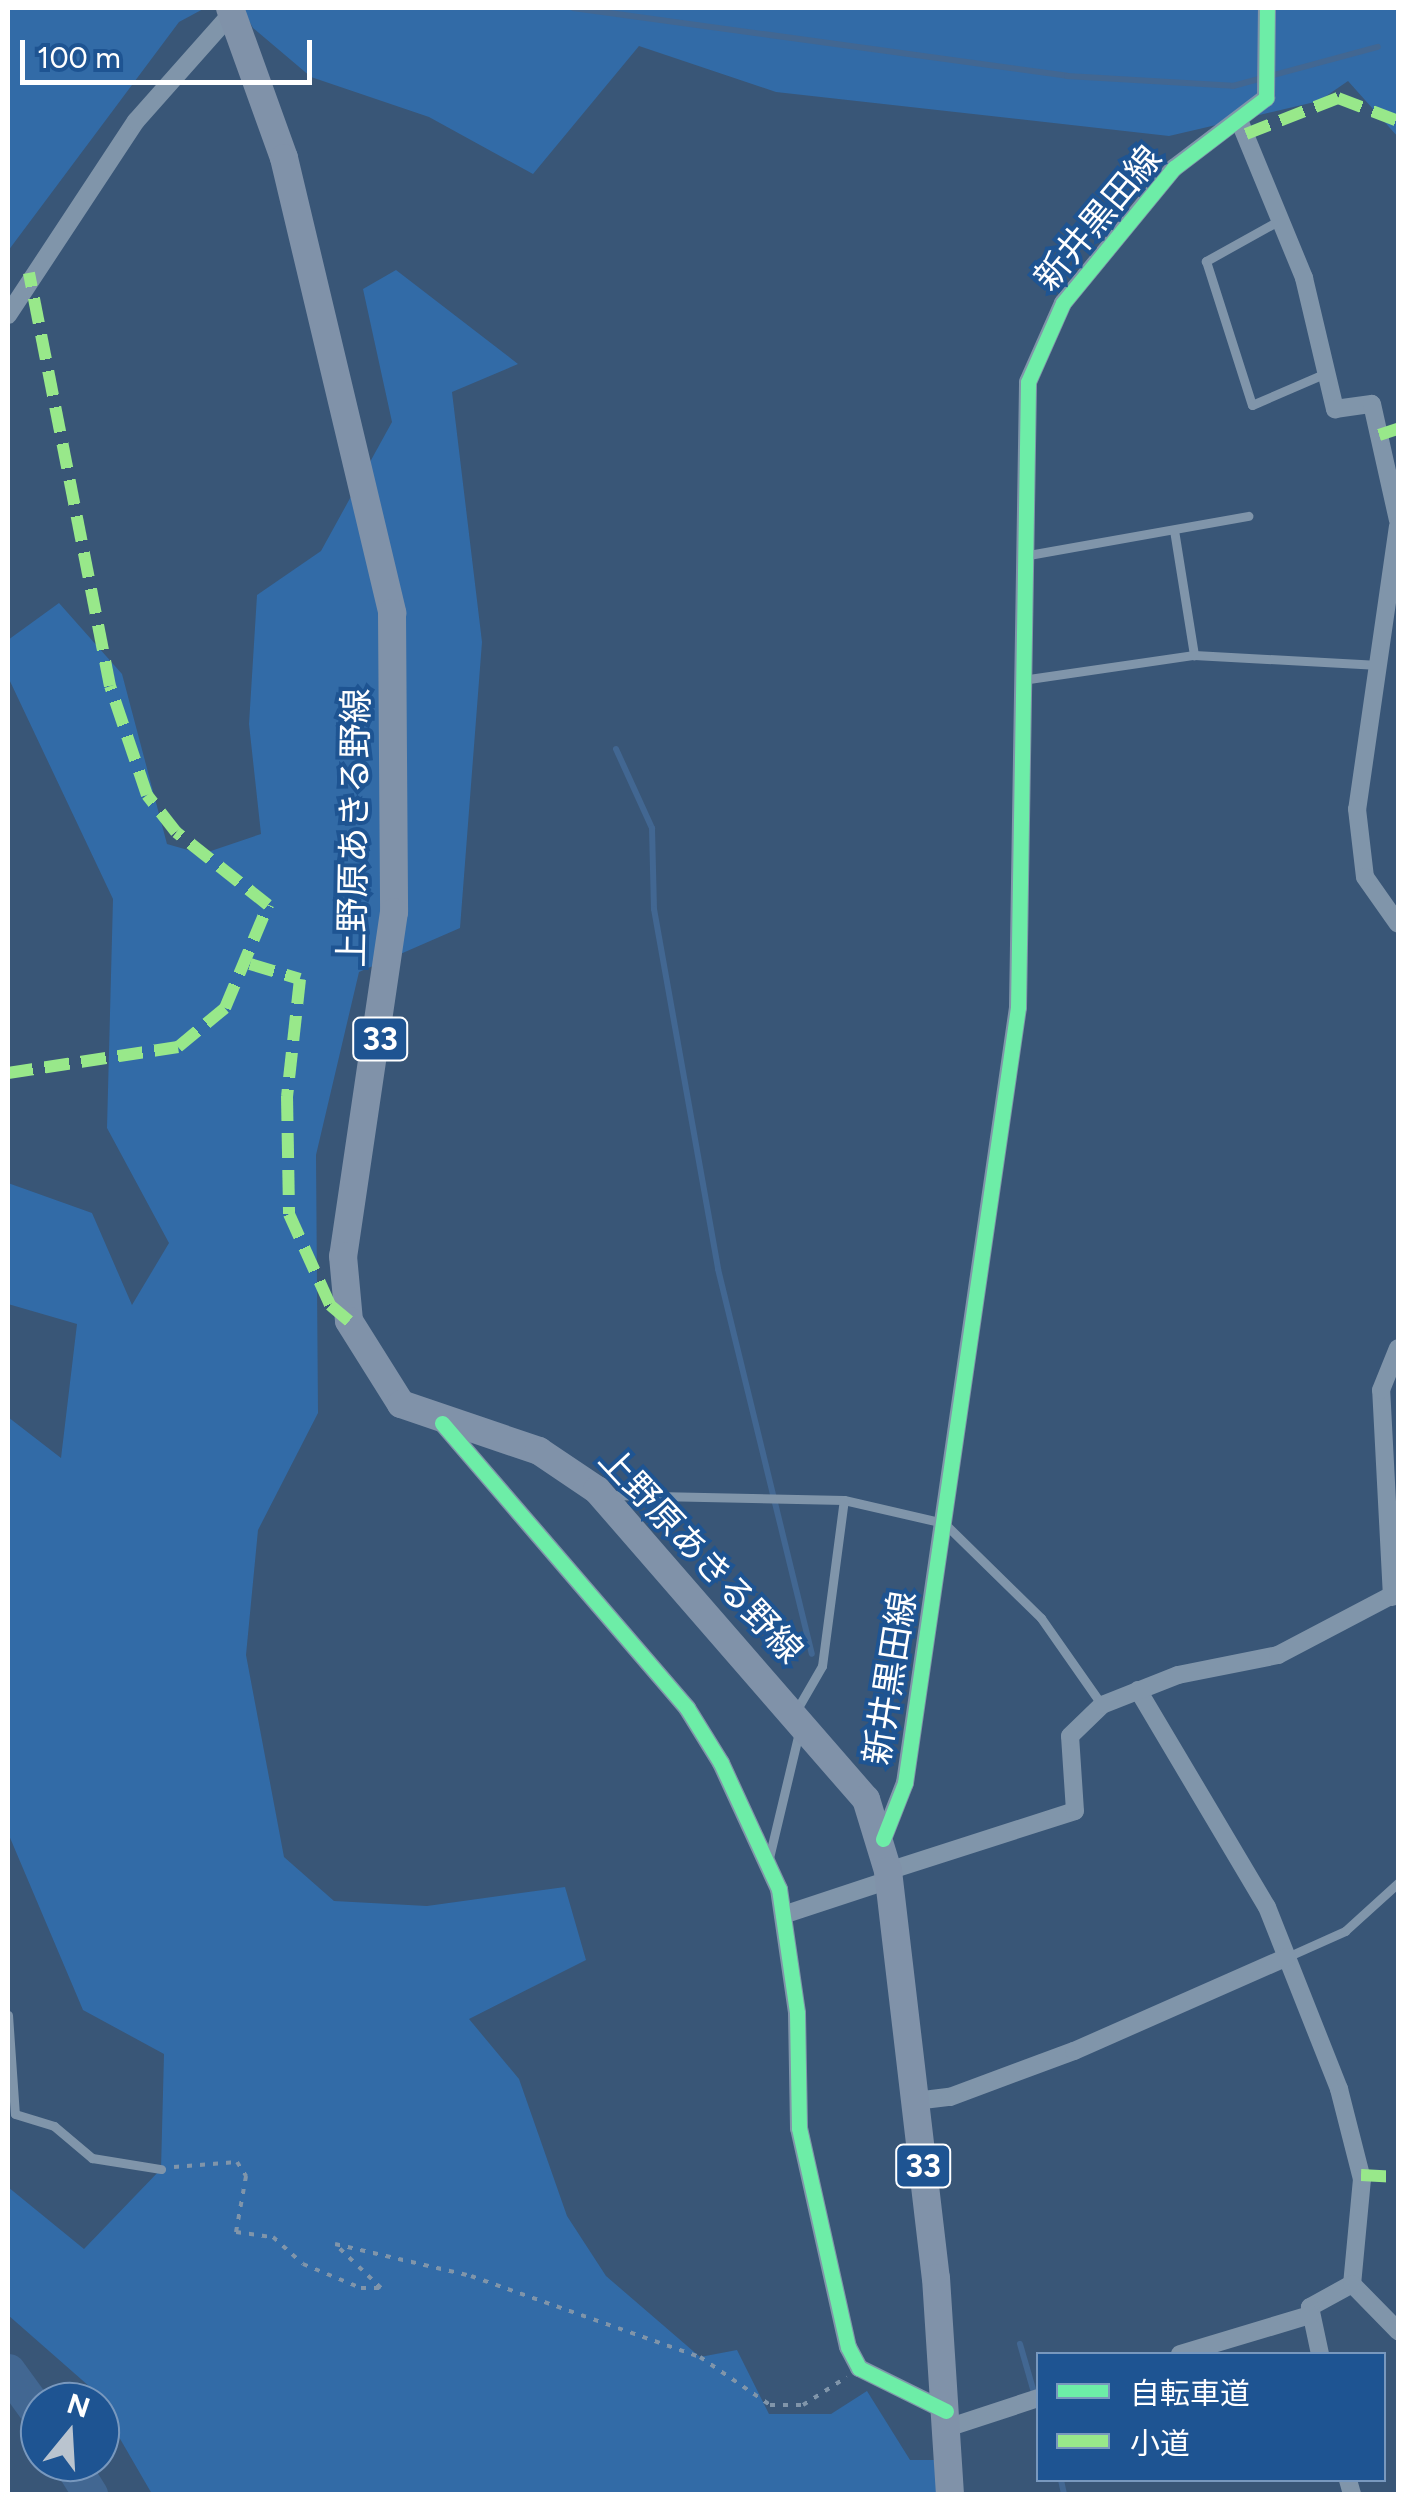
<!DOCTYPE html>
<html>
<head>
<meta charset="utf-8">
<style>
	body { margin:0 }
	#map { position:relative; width:1406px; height:2502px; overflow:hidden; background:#395677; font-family:Figtree,"Noto Sans JP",sans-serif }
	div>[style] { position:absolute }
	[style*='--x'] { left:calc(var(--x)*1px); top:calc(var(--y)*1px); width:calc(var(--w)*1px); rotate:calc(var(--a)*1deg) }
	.green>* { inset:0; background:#326ba7 }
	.stream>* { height:6px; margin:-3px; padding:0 3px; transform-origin:3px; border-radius:3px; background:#426792 }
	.river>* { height:35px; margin:-17.5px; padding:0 17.5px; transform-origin:17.5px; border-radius:17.5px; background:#426792 }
	.path>* { height:4px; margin-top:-2px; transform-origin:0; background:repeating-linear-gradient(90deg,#8095aa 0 5px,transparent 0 13px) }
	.lane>* { height:9px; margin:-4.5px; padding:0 4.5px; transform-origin:4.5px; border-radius:4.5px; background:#8095aa }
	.street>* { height:18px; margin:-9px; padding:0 9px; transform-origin:9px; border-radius:9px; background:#8095aa }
	.primary>* { height:28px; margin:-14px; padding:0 14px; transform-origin:14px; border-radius:14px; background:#8092a9 }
	.quiet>* { height:12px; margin-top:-6px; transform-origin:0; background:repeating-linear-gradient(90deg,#98e88a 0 25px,transparent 0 37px) }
	.cycleway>* { height:15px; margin:-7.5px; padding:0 7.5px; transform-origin:7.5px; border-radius:7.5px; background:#6deda7 }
	span { translate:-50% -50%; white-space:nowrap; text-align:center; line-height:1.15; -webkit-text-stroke:8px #1e5492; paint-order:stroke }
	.shield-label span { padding:2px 8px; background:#1e5492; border:2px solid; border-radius:8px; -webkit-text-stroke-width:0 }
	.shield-label { font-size:32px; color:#fff; font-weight:700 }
	.street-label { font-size:35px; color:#fff }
	.frame { position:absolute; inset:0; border:10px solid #fff; pointer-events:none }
	.legend { position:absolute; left:1036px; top:2352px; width:350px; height:130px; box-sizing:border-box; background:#1e5492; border:2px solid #7898be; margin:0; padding:12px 18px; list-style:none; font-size:30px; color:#fff }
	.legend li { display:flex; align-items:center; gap:20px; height:50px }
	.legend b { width:50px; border:2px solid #7898be }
	.north { position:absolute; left:20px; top:2382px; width:100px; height:100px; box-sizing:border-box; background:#1e5492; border:2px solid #7898be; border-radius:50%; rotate:18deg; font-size:28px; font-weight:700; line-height:40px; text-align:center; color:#fff }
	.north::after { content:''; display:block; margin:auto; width:35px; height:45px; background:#bac4cf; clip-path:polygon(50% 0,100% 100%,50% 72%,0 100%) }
	.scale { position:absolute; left:20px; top:40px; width:292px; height:45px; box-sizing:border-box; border:5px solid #fff; border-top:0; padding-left:12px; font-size:30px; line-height:35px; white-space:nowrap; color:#fff; -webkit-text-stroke:8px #1e5492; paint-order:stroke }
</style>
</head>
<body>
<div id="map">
	<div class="green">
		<i style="clip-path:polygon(8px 8px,205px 8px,179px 22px,8px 251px)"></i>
		<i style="clip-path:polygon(242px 8px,1398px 8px,1398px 137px,1348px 81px,1319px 101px,1169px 136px,776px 92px,639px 46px,533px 174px,429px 117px,311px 77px,253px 28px)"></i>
		<i style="clip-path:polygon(396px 270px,518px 364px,452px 392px,482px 642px,460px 928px,359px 972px,316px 1155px,318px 1413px,258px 1530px,246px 1655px,284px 1857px,334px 1901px,427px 1906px,565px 1887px,586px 1960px,469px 2019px,519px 2079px,567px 2216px,606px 2276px,700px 2357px,737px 2350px,769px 2414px,831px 2414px,867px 2391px,910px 2460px,949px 2460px,950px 2494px,152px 2494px,90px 2387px,8px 2315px,8px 2187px,84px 2249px,161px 2169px,164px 2054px,83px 2010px,8px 1833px,8px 1417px,61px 1458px,77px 1324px,8px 1304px,8px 1183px,92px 1213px,132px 1305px,169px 1243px,107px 1128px,113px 899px,8px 677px,8px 640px,59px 603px,122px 674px,167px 844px,202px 854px,261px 834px,249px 724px,257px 595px,321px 551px,392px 422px,363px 289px)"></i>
	</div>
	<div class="stream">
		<i style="--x:573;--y:8;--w:499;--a:7.8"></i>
		<i style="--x:1067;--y:76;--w:166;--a:3.4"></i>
		<i style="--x:1233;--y:86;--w:150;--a:-15.1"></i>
		<i style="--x:616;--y:749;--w:87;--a:65.5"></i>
		<i style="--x:652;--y:828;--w:81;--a:88.6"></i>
		<i style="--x:654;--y:909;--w:366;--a:79.9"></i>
		<i style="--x:718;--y:1269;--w:396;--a:76.3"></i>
		<i style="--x:1020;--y:2344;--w:54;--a:73.9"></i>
		<i style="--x:1061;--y:2480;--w:14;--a:78"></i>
	</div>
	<div class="river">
		<i style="--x:8;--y:2371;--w:54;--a:54"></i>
		<i style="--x:70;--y:2462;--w:38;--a:58"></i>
	</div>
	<div class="path">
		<i style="--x:174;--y:2167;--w:63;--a:-4.5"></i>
		<i style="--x:237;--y:2162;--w:17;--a:57"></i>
		<i style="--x:246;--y:2176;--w:57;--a:100.1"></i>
		<i style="--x:236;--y:2232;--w:37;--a:8"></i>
		<i style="--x:273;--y:2237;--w:40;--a:42"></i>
		<i style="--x:303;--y:2264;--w:63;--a:22.5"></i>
		<i style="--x:361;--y:2288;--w:20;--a:0"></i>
		<i style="--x:381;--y:2288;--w:64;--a:-136.3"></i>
		<i style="--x:335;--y:2244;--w:140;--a:13.2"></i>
		<i style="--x:471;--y:2276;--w:243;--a:19.5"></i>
		<i style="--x:700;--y:2357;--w:85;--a:34.4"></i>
		<i style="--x:770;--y:2405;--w:33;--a:0"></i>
		<i style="--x:803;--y:2405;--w:52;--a:-32.5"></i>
	</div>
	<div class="lane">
		<i style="--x:1280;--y:220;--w:85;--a:151"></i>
		<i style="--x:1206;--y:261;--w:151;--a:72.3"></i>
		<i style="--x:1252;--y:405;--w:81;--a:-23.4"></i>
		<i style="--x:1174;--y:530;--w:127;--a:80.9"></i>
		<i style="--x:1023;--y:556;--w:229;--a:-10.1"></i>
		<i style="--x:1022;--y:680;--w:174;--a:-8.3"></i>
		<i style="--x:1194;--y:655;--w:185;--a:3.1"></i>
		<i style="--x:608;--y:1495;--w:236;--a:1.2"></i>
		<i style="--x:844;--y:1500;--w:103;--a:13"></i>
		<i style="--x:944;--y:1523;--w:136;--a:44.4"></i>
		<i style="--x:1041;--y:1618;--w:106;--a:55"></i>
		<i style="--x:796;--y:1711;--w:52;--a:-60"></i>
		<i style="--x:822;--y:1666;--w:167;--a:-82.5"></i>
		<i style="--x:769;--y:1858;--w:130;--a:-76.6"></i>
		<i style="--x:1287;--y:1957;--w:64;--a:-24.1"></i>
		<i style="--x:1345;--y:1931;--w:72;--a:-42.2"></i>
		<i style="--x:8;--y:2015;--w:99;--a:86"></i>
		<i style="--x:15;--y:2114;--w:41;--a:17.1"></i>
		<i style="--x:54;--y:2126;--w:50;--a:40.1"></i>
		<i style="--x:92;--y:2158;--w:70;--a:9.1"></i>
	</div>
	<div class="street">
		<i style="--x:1239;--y:120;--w:171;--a:67.6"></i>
		<i style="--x:1304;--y:278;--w:135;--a:76.7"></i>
		<i style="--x:1335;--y:409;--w:37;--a:-8"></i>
		<i style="--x:1372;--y:404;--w:119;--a:77.4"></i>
		<i style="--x:8;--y:315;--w:232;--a:-56.6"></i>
		<i style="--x:136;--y:121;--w:144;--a:-48.4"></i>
		<i style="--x:1398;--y:526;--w:286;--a:98.2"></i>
		<i style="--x:1357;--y:809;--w:68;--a:83.3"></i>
		<i style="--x:1365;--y:877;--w:57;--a:54.9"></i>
		<i style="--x:442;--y:1423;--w:376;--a:49.3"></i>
		<i style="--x:687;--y:1708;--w:65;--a:58.3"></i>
		<i style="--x:721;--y:1763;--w:139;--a:65.3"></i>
		<i style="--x:779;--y:1889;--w:125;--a:81.7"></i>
		<i style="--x:797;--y:2013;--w:115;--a:89"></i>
		<i style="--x:799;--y:2128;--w:224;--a:77.4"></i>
		<i style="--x:848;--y:2347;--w:24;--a:62"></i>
		<i style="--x:859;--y:2368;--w:97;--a:26.3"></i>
		<i style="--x:1392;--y:1597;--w:207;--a:-93"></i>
		<i style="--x:1381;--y:1390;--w:45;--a:-68"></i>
		<i style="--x:1138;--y:1690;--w:252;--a:59.3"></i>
		<i style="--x:1267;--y:1907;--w:196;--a:68.4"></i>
		<i style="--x:1339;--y:2089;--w:93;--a:75.7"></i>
		<i style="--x:1362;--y:2179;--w:105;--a:95.4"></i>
		<i style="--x:1352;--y:2284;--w:48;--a:151.3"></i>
		<i style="--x:1310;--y:2307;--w:48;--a:78"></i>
		<i style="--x:883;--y:1839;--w:60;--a:-68.6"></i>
		<i style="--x:905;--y:1783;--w:784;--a:-81.71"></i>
		<i style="--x:1018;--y:1007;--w:625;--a:-89.08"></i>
		<i style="--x:1028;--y:382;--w:86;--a:-66.1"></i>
		<i style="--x:1063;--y:303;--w:175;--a:-50.6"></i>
		<i style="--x:1174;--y:168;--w:116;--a:-37.3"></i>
		<i style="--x:1266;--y:98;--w:90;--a:-89.4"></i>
		<i style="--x:888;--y:1871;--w:196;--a:-17.8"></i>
		<i style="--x:1075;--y:1811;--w:75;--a:-93.8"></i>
		<i style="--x:1070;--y:1736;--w:45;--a:-44.1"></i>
		<i style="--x:1102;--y:1705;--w:82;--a:-21.5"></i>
		<i style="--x:1178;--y:1675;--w:102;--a:-11.3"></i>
		<i style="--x:1278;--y:1655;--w:136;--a:-27.7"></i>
		<i style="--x:783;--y:1915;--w:112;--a:-18.3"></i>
		<i style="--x:915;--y:2101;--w:35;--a:-7"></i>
		<i style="--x:950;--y:2097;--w:132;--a:-20.4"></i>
		<i style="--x:1074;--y:2051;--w:233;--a:-23.8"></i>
		<i style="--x:1352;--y:2284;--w:66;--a:45.6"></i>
		<i style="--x:1180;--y:2354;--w:136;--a:-16.7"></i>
		<i style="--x:947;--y:2428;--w:96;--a:-18.2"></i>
		<i style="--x:1348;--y:2480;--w:15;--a:74"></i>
	</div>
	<div class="primary">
		<i style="--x:230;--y:8;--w:159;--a:70.2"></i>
		<i style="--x:284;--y:158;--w:468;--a:76.6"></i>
		<i style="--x:392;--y:613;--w:299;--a:89.6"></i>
		<i style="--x:394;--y:912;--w:348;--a:98.4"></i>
		<i style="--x:343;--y:1256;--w:65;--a:84.7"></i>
		<i style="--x:349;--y:1321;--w:98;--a:57.9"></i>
		<i style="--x:401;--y:1404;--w:146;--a:18.8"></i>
		<i style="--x:539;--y:1451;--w:70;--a:33.9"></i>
		<i style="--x:597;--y:1490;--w:410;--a:49"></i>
		<i style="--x:866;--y:1799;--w:75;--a:73"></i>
		<i style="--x:888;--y:1871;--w:410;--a:83.3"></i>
		<i style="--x:936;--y:2278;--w:216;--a:86.3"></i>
	</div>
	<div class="quiet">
		<i style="--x:1246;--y:134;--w:99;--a:-21.4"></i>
		<i style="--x:1338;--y:98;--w:64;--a:21"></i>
		<i style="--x:1379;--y:435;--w:20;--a:-18"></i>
		<i style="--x:250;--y:964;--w:52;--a:16.7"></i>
		<i style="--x:300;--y:979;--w:118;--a:96.3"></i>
		<i style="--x:287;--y:1096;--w:118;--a:89"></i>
		<i style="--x:289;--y:1214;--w:100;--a:65.7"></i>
		<i style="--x:330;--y:1305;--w:25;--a:40"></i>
		<i style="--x:8;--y:1073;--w:172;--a:-8.7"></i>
		<i style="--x:178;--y:1047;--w:61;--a:-39.7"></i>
		<i style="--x:225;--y:1008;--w:112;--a:-67.3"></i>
		<i style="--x:268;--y:905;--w:117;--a:-141.6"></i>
		<i style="--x:176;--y:832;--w:47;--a:-128.1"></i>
		<i style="--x:147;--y:795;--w:115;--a:-108.7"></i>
		<i style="--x:110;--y:686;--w:421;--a:-101.1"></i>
		<i style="--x:1361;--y:2175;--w:37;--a:3"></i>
	</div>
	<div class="cycleway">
		<i style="--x:442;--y:1423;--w:376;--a:49.3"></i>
		<i style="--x:687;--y:1708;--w:65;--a:58.3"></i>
		<i style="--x:721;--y:1763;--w:139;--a:65.3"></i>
		<i style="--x:779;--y:1889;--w:125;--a:81.7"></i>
		<i style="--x:797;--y:2013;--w:115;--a:89"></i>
		<i style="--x:799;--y:2128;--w:224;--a:77.4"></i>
		<i style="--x:848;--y:2347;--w:24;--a:62"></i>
		<i style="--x:859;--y:2368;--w:97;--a:26.3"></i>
		<i style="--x:883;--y:1839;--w:60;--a:-68.6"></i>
		<i style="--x:905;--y:1783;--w:784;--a:-81.71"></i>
		<i style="--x:1018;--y:1007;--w:625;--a:-89.08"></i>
		<i style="--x:1028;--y:382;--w:86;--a:-66.1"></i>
		<i style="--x:1063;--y:303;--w:175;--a:-50.6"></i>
		<i style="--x:1174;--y:168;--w:116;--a:-37.3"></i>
		<i style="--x:1266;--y:98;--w:90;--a:-89.4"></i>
	</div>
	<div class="shield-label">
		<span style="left:380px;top:1039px">33</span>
		<span style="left:923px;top:2166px">33</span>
	</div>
	<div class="street-label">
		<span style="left:1098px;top:218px;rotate:-50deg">新井黒田線</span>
		<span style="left:354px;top:828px;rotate:-89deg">上野原あきる野線</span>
		<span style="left:701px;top:1555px;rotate:47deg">上野原あきる野線</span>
		<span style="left:890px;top:1678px;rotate:-81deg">新井黒田線</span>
	</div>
	<div class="frame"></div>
	<ul class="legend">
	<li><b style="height:12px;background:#6deda7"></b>自転車道</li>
	<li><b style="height:12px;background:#98e88a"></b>小道</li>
	</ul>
	<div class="north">N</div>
	<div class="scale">100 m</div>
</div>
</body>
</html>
